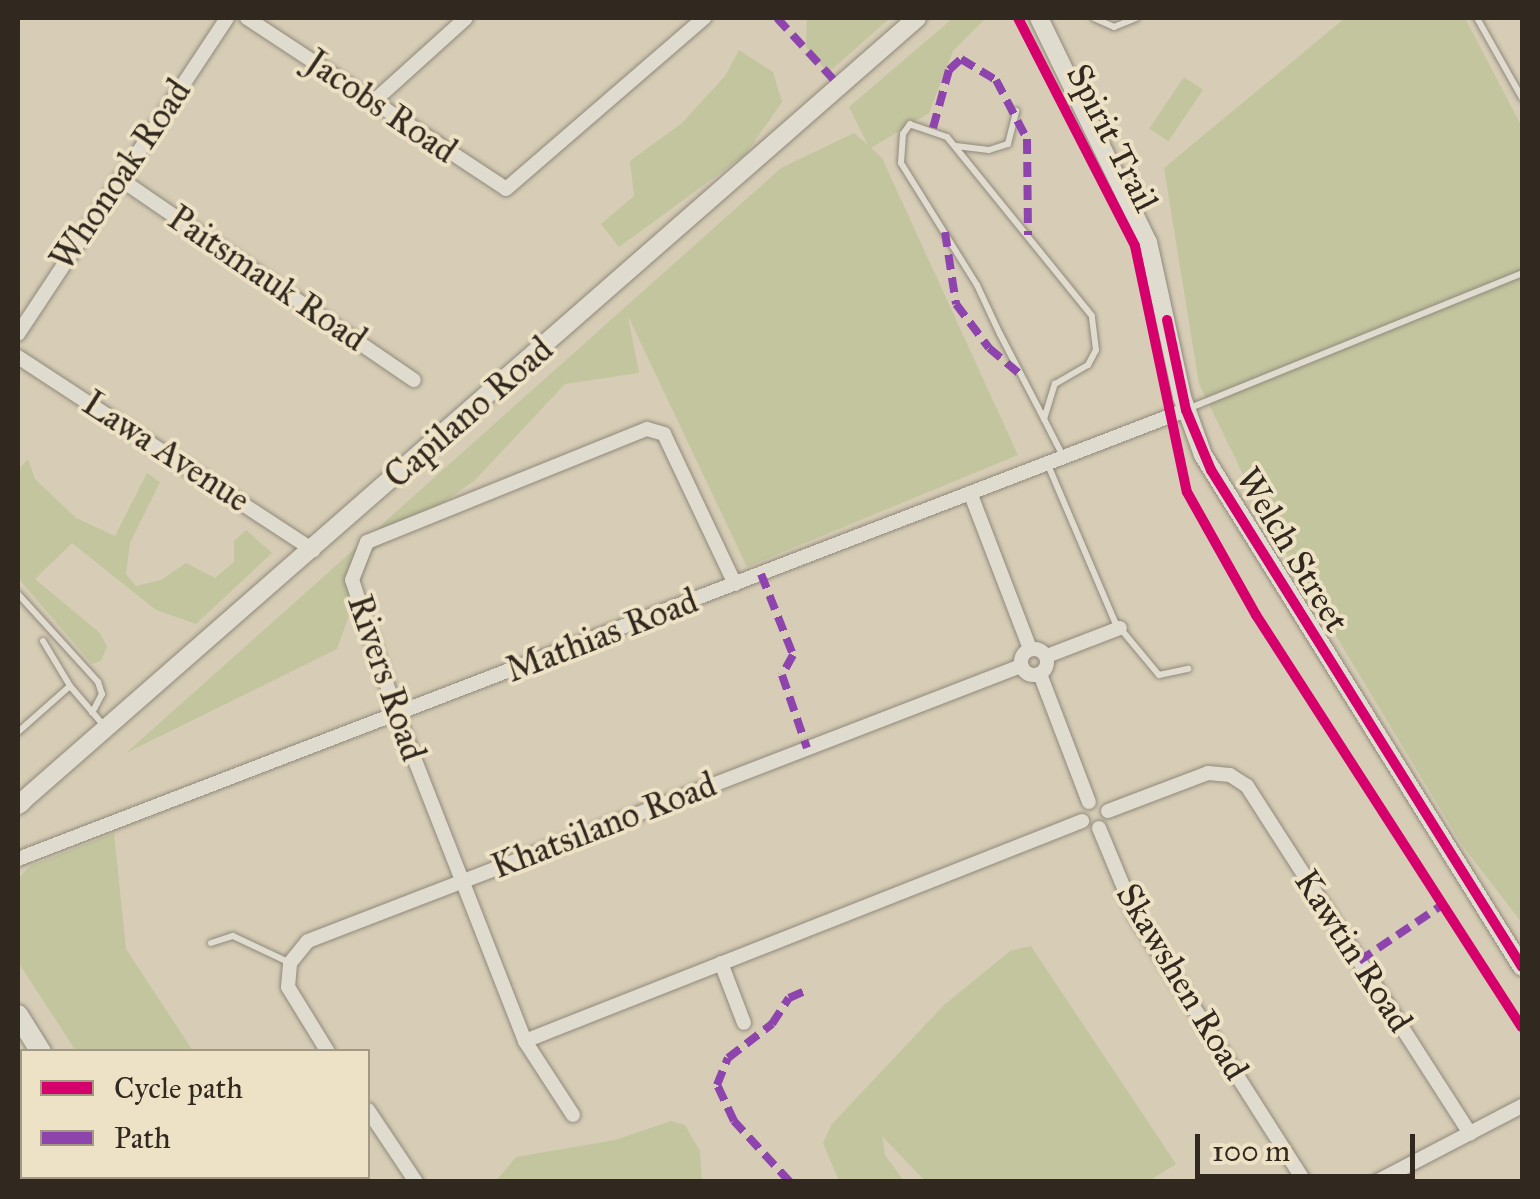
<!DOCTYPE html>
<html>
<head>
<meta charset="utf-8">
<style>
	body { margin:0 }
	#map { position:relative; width:1540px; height:1199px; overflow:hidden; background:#d7cdb6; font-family:"IM FELL Great Primer",serif }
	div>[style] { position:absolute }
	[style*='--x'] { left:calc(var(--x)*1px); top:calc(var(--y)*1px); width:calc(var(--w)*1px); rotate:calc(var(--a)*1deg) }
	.green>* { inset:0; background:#c2c59e; transform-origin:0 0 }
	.roads { filter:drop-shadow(0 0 2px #90897b) drop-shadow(0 0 2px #90897b) }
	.service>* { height:6px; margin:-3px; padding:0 3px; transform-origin:3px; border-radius:3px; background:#e0dbcf }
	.minor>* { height:14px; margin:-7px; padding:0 7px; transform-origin:7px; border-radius:7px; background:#e0dbcf }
	.minor>.ring { margin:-7px; padding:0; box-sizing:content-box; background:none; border:14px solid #e0dbcf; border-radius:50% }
	.tertiary>* { height:18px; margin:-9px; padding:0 9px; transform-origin:9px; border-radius:9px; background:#e0dbcf }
	.secondary>* { height:20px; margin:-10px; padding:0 10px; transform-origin:10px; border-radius:10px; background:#e0dbcf }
	.quiet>* { height:8px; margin-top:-4px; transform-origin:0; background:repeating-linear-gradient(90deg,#8e44ad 0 15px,transparent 0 23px) }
	.cycleway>* { height:10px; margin:-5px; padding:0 5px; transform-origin:5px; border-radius:5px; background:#d6006c }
	span { translate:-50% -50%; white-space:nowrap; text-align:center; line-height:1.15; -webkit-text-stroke:8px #eee2c6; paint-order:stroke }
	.street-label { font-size:35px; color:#31281f }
	.frame { position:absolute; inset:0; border:20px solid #31281f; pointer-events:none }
	.legend { position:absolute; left:20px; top:1049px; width:350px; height:130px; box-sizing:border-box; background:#eee2c6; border:2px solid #a29883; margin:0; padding:12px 18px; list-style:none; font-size:30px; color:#31281f }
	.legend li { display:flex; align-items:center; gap:20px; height:50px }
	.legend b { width:50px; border:2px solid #a29883 }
	.scale { position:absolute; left:1195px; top:1134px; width:220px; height:45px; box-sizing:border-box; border:5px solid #31281f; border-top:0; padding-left:12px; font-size:30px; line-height:35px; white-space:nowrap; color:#31281f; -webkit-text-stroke:8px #eee2c6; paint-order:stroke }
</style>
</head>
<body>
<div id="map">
	<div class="green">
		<i style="clip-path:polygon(807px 18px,890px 18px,828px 73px,806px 47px)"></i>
		<i style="clip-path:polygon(953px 18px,986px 18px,953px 51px,929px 113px,871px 148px,882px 158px,1018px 455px,747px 567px,628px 316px,639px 373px,565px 384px,474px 481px,372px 552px,337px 649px,126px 753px,781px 168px,854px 133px,868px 145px,849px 107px)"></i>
		<i style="clip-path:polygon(1345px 18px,1465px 18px,1522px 127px,1522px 923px,1462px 845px,1263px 515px,1199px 384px,1164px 168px)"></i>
		<i style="clip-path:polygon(739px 50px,773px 72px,782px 102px,745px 155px,619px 247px,601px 224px,634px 196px,630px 161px,682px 123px,725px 76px)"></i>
		<i style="left:1184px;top:77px;width:23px;height:62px;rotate:34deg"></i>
		<i style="clip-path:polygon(28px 459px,35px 479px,76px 518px,115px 536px,147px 473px,160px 482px,130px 543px,126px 574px,136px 586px,161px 580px,186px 563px,215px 578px,234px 562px,234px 541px,246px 530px,272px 553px,196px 624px,156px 610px,72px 543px,35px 579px,100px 633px,107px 647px,101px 661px,92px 664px,18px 578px,18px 470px)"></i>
		<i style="clip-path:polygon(114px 833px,126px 949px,193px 1051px,76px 1051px,18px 962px,18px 879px,30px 866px)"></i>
		<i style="clip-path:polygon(1031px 946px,1176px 1164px,1149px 1181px,925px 1181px,882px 1136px,885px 1155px,904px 1181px,839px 1181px,823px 1143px,832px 1124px,944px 1005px,1010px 951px)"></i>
		<i style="clip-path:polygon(671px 1121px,685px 1125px,700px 1151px,702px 1181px,496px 1181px,516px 1157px,615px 1140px)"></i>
	</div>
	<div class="roads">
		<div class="service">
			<i style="--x:1094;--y:18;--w:22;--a:24"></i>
			<i style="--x:1114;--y:27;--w:24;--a:-22"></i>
			<i style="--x:1477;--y:18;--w:92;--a:60.6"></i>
			<i style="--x:956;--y:146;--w:33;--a:7"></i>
			<i style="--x:989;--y:150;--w:20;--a:-18"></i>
			<i style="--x:1008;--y:144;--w:34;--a:-76"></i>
			<i style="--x:1190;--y:408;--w:358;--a:-22.1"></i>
			<i style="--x:1044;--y:419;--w:37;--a:-73"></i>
			<i style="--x:1055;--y:384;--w:38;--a:-30"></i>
			<i style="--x:1088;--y:365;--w:17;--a:-62"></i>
			<i style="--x:1096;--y:350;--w:34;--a:-97"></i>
			<i style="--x:1092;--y:316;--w:230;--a:-129"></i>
			<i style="--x:947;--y:137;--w:39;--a:-161"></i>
			<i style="--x:910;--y:124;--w:12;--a:125"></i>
			<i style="--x:903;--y:134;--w:29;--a:94"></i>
			<i style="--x:901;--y:163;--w:144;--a:58.1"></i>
			<i style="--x:977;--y:285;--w:54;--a:64.9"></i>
			<i style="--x:1000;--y:334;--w:96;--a:62.6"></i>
			<i style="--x:1044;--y:419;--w:44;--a:62.9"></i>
			<i style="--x:1048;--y:465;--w:171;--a:66.9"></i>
			<i style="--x:1115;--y:622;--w:69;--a:50.3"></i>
			<i style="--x:1159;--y:675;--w:30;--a:-12"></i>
			<i style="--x:18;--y:594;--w:119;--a:47.7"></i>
			<i style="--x:98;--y:682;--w:13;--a:72"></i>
			<i style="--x:102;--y:694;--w:21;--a:118"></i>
			<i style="--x:43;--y:641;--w:52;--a:59"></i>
			<i style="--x:18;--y:732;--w:69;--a:-41.5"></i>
			<i style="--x:70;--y:686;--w:54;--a:49.5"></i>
			<i style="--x:211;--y:943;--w:23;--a:-18"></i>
			<i style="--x:233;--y:936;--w:61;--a:25.3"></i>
			<i style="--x:18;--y:1176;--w:4;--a:-14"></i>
		</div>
		<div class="minor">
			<i style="--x:247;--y:18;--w:310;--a:33.4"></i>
			<i style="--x:506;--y:189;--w:262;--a:-40.8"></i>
			<i style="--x:373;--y:102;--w:125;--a:-42.1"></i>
			<i style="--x:120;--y:179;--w:356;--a:34.4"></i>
			<i style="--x:18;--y:334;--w:379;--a:-56.5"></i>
			<i style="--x:18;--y:357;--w:353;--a:33.2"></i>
			<i style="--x:971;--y:495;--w:165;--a:69"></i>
			<i class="ring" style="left:1021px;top:649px;width:12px;height:12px"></i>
			<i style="--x:1047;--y:656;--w:78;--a:-21"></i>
			<i style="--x:1040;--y:674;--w:137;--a:69.1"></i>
			<i style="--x:1108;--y:811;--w:107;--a:-20.8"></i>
			<i style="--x:1208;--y:773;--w:22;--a:5"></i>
			<i style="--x:1230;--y:775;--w:20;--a:33"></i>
			<i style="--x:1247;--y:786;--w:413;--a:57.3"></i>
			<i style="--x:1099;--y:828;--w:96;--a:67.4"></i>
			<i style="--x:1136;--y:917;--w:314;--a:57.5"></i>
			<i style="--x:18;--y:859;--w:1251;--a:-21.03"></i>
			<i style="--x:721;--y:963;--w:64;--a:69"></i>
			<i style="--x:525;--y:1041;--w:599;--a:-21.55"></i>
			<i style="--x:328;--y:1052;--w:76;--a:-121.6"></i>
			<i style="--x:288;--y:987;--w:24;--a:-85"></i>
			<i style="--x:290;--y:963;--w:28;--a:-51"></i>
			<i style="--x:308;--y:941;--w:764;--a:-21.09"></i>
			<i style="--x:368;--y:1110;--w:87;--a:56.3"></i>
			<i style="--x:573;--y:1115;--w:88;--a:-123"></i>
			<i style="--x:525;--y:1041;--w:350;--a:-111.4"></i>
			<i style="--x:397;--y:715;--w:142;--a:-108.4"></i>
			<i style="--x:352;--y:580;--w:41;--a:-68.5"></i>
			<i style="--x:367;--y:542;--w:302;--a:-22"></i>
			<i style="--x:647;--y:429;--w:18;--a:16"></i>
			<i style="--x:664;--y:434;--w:166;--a:64.7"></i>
			<i style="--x:1376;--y:1182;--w:165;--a:-27.5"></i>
		</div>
		<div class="tertiary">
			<i style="--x:1039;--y:18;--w:249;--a:64.1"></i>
			<i style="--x:1148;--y:242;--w:159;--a:77.6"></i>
			<i style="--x:1182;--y:397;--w:62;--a:70.1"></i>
			<i style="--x:1203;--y:455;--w:603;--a:58.08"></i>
			<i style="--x:18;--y:805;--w:1195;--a:-41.2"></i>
		</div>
		<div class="secondary">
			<i style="--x:18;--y:804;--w:4;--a:-34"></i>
			<i style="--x:18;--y:1015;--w:44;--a:58.1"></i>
			<i style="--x:18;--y:1078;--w:9;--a:63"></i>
			<i style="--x:85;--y:1176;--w:7;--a:63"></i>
			<i style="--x:123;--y:1176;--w:7;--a:63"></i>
		</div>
	</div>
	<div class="quiet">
		<i style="--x:777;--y:18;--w:83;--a:47.4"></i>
		<i style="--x:933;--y:128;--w:60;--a:-74.6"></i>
		<i style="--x:949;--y:70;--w:16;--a:-43"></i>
		<i style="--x:961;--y:59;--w:41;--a:31"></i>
		<i style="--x:996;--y:80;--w:67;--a:62.3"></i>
		<i style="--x:1027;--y:139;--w:96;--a:89.4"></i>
		<i style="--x:945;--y:232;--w:73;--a:81.3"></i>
		<i style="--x:956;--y:304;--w:55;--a:53.1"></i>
		<i style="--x:989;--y:348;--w:42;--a:40.2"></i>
		<i style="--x:761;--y:574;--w:87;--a:68.4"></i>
		<i style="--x:793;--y:655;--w:23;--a:119"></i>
		<i style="--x:782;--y:675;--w:77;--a:71.1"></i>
		<i style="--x:1359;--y:961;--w:100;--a:-34"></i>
		<i style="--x:790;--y:1182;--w:83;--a:-132.6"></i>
		<i style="--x:734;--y:1121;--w:40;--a:-115"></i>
		<i style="--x:717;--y:1085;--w:29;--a:-68"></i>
		<i style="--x:728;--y:1058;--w:56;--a:-37.7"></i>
		<i style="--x:772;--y:1024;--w:31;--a:-57"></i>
		<i style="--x:789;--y:998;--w:17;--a:-24"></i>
	</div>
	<div class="cycleway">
		<i style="--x:1018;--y:18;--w:256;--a:62.8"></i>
		<i style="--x:1135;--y:246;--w:251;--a:78.1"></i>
		<i style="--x:1187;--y:492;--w:141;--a:60.7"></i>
		<i style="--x:1256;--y:615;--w:490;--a:57.2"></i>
		<i style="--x:1167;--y:320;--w:92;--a:78.1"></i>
		<i style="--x:1186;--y:410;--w:65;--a:67.4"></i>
		<i style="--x:1211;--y:470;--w:586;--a:57.96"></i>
	</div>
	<div class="street-label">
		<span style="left:381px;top:107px;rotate:34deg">Jacobs Road</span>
		<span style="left:1112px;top:138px;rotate:63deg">Spirit Trail</span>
		<span style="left:121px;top:175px;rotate:-56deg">Whonoak Road</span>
		<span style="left:267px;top:279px;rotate:34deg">Paitsmauk Road</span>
		<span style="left:469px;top:413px;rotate:-41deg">Capilano Road</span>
		<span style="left:166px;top:452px;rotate:33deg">Lawa Avenue</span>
		<span style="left:1292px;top:550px;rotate:59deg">Welch Street</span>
		<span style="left:602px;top:636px;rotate:-21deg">Mathias Road</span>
		<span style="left:386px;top:678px;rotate:71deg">Rivers Road</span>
		<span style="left:604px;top:826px;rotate:-21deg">Khatsilano Road</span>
		<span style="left:1353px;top:951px;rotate:57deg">Kawtin Road</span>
		<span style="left:1182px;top:982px;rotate:59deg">Skawshen Road</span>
	</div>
	<div class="frame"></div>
	<ul class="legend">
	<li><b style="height:12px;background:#d6006c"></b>Cycle path</li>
	<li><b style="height:12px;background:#8e44ad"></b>Path</li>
	</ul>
	<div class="scale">100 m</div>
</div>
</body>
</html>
